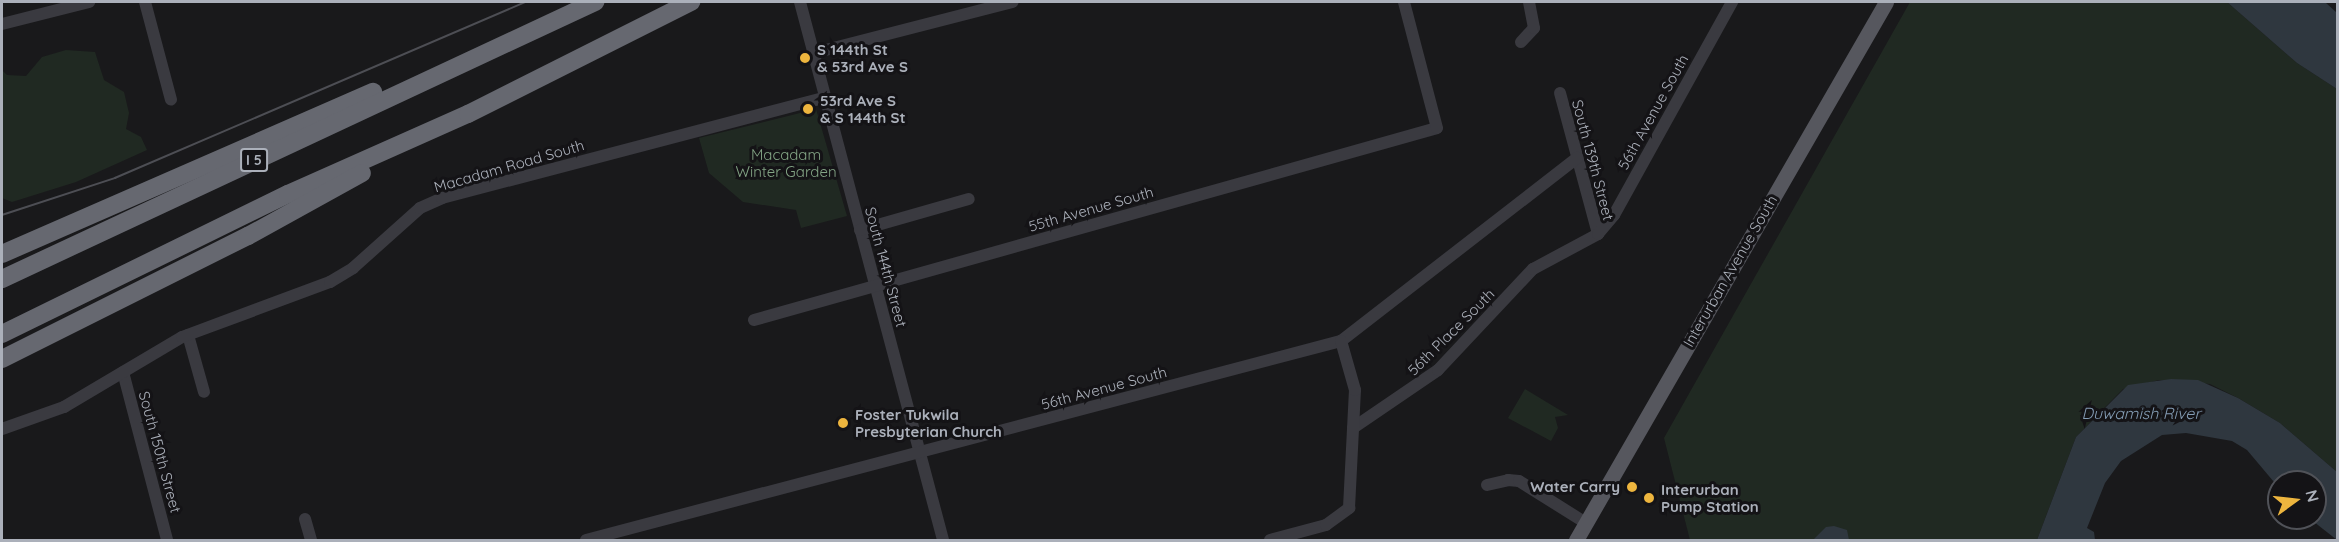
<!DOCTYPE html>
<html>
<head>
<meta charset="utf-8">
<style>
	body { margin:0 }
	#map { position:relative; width:2339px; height:542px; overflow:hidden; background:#19191b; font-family:Quicksand,sans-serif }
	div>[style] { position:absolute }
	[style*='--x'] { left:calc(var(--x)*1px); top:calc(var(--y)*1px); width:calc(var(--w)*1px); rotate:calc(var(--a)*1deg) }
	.green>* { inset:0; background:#202922 }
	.water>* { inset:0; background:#2f373f }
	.minor>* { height:12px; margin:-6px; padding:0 6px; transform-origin:6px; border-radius:6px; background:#3a3a40 }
	.major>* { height:15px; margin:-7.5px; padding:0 7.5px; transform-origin:7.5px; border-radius:7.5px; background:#56575e }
	.highway>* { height:18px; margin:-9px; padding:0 9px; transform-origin:9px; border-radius:9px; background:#666870 }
	.tram>* { height:1.5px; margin:-0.75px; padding:0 0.75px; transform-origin:0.75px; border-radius:0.75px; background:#4d4e54 }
	.dots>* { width:16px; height:16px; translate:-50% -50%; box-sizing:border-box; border:3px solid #141316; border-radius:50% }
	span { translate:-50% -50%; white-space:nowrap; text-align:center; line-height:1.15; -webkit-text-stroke:6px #141316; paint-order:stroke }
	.shield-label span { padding:2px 4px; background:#141316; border:2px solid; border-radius:4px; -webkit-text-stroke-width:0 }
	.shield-label { font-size:14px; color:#abb0ba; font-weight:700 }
	.poi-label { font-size:15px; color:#abb0ba; font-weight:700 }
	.left { translate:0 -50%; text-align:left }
	.right { translate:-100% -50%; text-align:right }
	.street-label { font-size:15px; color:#abb0ba }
	.park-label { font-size:15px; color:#83a485 }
	.water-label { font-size:16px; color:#849cb4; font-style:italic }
	.frame { position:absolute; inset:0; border:3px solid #abb0ba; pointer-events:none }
	.north { position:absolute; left:2267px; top:470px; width:60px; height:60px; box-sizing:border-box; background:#141316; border:2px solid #505258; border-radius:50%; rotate:75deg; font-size:16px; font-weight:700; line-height:24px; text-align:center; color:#abb0ba }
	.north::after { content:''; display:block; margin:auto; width:21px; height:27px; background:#edb53e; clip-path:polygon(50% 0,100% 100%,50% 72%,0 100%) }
</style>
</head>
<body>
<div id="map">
	<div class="green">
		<i style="clip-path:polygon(1910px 2px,2227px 2px,2297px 63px,2337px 89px,2337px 472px,2280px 423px,2238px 398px,2210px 384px,2159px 380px,2123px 389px,2076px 437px,2037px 540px,1690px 540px,1664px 438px)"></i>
		<i style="clip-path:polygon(66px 50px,95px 52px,104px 80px,124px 92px,129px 113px,126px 129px,141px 137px,147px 150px,76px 182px,12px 202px,2px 198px,2px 70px,7px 75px,26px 76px,42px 57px)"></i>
		<i style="clip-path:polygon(816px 109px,847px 216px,801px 228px,796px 210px,743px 202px,709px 173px,699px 138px)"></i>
		<i style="clip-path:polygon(1525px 389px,1568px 415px,1555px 417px,1558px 428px,1551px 441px,1508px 418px)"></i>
	</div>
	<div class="water">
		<i style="clip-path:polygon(2227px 2px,2325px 2px,2337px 13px,2337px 89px,2297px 63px)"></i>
		<i style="clip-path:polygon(2171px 379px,2198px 380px,2238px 398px,2280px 423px,2337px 472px,2337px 540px,2309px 518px,2315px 518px,2315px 482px,2279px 482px,2279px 488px,2247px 450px,2232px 441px,2186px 433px,2162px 435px,2121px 461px,2105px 483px,2087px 528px,2094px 532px,2095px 540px,2037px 540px,2076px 437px,2128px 385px)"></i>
		<i style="clip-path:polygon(1834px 526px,1847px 530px,1849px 540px,1813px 540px,1826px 527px)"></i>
	</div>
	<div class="minor">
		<i style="--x:145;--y:2;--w:101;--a:75.1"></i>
		<i style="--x:800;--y:2;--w:557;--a:75.11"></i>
		<i style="--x:2;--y:24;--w:90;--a:-14.2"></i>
		<i style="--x:1521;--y:42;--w:19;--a:-47"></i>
		<i style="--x:1534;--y:28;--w:26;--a:-101"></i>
		<i style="--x:814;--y:53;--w:205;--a:-14.4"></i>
		<i style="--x:1560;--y:93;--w:146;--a:74.9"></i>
		<i style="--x:860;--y:230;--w:113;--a:-15.9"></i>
		<i style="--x:754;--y:320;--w:709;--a:-15.7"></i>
		<i style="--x:1437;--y:128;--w:130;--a:-104.7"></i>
		<i style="--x:188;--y:335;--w:59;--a:74.3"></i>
		<i style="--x:123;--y:372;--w:174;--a:75.3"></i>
		<i style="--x:1353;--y:428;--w:103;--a:-34.3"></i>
		<i style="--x:1438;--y:370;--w:139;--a:-46.8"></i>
		<i style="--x:1533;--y:269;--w:74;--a:-28.3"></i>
		<i style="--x:1598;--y:234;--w:25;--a:-50"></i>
		<i style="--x:1614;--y:215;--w:244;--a:-61"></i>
		<i style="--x:2;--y:429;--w:66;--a:-19.5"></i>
		<i style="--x:64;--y:407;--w:137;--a:-30.7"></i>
		<i style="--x:182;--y:337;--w:158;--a:-20.4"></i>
		<i style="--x:330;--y:282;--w:27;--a:-31"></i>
		<i style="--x:353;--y:268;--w:90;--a:-41.8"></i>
		<i style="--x:420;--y:208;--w:24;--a:-24"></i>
		<i style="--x:442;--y:198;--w:397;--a:-14.7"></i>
		<i style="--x:1487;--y:485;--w:22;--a:-13"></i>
		<i style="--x:1508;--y:480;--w:11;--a:5"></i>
		<i style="--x:1519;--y:481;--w:79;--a:32.1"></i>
		<i style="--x:305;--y:519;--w:22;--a:74"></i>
		<i style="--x:586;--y:540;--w:781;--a:-14.77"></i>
		<i style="--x:1341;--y:341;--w:299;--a:-37.8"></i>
		<i style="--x:1270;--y:540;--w:58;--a:-15"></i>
		<i style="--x:1326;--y:525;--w:29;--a:-36"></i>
		<i style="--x:1349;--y:508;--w:118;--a:-87.1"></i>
		<i style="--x:1355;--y:390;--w:51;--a:-105.9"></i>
	</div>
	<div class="major">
		<i style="--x:1576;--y:540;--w:621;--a:-60.05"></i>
	</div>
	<div class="highway">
		<i style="--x:2;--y:254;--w:405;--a:-23.6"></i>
		<i style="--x:2;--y:279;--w:655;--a:-25.04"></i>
		<i style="--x:2;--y:334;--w:318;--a:-26.1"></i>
		<i style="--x:288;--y:194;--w:197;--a:-24"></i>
		<i style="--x:468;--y:114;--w:250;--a:-26.7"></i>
		<i style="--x:2;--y:359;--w:275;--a:-26.6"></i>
		<i style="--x:248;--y:236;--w:130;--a:-28.9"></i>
	</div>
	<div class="tram">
		<i style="--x:2;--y:215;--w:119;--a:-18.1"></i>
		<i style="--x:115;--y:178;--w:447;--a:-23.2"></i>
	</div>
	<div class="dots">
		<i style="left:805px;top:58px;background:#edb53e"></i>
		<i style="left:808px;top:109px;background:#edb53e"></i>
		<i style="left:843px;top:423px;background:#edb53e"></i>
		<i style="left:1632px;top:487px;background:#edb53e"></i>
		<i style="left:1649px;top:498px;background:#edb53e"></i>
	</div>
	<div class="shield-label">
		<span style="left:254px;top:160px">I 5</span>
	</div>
	<div class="poi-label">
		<span class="left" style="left:817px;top:58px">S 144th St<br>&amp; 53rd Ave S</span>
		<span class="left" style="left:820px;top:109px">53rd Ave S<br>&amp; S 144th St</span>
		<span class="left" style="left:855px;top:423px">Foster Tukwila<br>Presbyterian Church</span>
		<span class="right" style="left:1620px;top:487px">Water Carry</span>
		<span class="left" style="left:1661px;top:498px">Interurban<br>Pump Station</span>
	</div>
	<div class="street-label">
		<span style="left:1653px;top:112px;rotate:-61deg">56th Avenue South</span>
		<span style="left:1593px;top:160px;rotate:75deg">South 139th Street</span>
		<span style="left:509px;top:166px;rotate:-16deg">Macadam Road South</span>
		<span style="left:1091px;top:209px;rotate:-16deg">55th Avenue South</span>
		<span style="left:886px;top:267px;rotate:75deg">South 144th Street</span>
		<span style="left:1730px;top:271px;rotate:-60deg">Interurban Avenue South</span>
		<span style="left:1451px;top:332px;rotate:-45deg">56th Place South</span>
		<span style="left:1104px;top:388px;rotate:-15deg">56th Avenue South</span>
		<span style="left:160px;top:452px;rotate:75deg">South 150th Street</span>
	</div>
	<div class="park-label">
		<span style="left:786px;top:163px">Macadam<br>Winter Garden</span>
	</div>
	<div class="water-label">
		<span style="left:2141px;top:413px">Duwamish River</span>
	</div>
	<div class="frame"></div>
	<div class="north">N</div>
</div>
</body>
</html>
